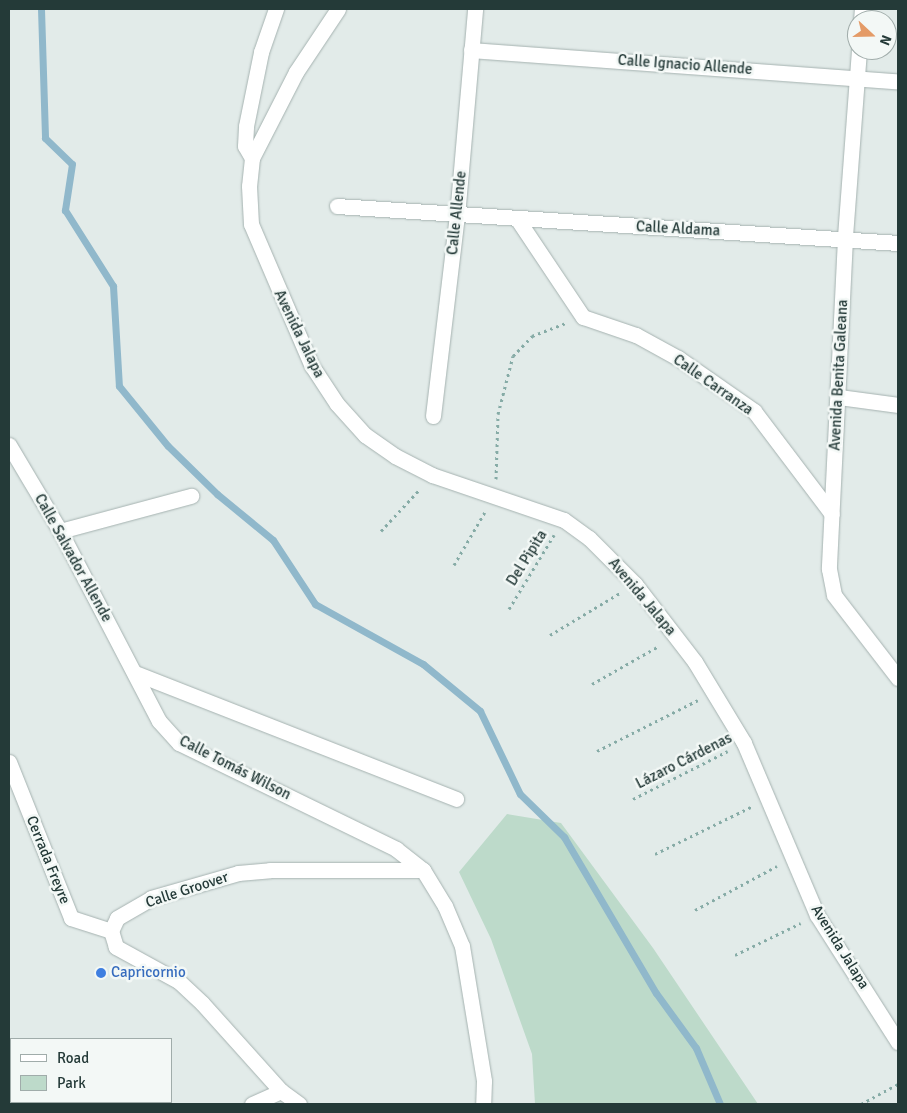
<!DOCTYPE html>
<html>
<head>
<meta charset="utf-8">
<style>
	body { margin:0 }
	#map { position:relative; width:907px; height:1113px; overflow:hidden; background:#e2ebe9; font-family:Signika,sans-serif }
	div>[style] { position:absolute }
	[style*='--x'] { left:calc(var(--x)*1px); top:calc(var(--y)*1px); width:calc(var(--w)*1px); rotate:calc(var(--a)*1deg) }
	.green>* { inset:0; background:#bddaca }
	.stream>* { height:7px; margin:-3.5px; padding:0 3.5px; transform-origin:3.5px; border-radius:3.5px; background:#90b8cb }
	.path>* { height:3px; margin-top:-1.5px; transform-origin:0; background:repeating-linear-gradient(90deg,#86aba6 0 2.5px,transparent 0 6.5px) }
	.roads { filter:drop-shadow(0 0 1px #a5b2b0) drop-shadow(0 0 1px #a5b2b0) }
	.street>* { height:15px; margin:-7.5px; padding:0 7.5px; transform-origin:7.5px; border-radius:7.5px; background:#fff }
	.secondary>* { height:15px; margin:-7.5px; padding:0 7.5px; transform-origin:7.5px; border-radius:7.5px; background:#fff }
	.dots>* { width:14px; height:14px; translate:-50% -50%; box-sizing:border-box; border:2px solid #f3f8f6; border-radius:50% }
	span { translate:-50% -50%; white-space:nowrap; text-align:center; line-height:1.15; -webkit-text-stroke:5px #f3f8f6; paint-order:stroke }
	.street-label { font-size:15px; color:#243a38 }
	.shop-label { font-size:15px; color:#366cbe }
	.left { translate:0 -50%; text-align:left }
	.frame { position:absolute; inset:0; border:10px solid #243a38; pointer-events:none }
	.legend { position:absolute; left:10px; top:1038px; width:162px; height:65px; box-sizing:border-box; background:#f3f8f6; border:1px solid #a0acaa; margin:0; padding:6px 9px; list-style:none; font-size:15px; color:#243a38 }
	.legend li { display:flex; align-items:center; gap:10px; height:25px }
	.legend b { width:25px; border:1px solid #a0acaa }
	.north { position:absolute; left:847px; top:10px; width:50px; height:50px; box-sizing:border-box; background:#f3f8f6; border:1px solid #a0acaa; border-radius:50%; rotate:111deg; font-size:14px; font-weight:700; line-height:20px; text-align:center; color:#243a38 }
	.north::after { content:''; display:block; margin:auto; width:18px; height:22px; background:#e49b67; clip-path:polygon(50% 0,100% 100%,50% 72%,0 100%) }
</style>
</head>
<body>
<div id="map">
	<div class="green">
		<i style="clip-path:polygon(507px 814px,561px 823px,653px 948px,758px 1104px,535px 1104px,532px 1054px,491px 939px,459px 872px)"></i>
	</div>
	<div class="stream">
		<i style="--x:41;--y:9;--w:129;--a:88.2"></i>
		<i style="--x:45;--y:138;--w:37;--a:44"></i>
		<i style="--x:72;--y:164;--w:47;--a:98.7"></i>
		<i style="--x:65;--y:210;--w:90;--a:57.7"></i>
		<i style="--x:113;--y:286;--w:100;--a:86.6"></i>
		<i style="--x:119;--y:386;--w:77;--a:50.8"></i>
		<i style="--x:168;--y:446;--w:69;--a:44.4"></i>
		<i style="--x:217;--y:494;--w:72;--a:39.4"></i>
		<i style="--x:273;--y:540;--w:77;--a:56.7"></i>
		<i style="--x:315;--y:604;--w:124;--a:29.1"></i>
		<i style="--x:423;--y:664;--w:74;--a:39.5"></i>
		<i style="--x:480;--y:711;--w:92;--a:64.3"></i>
		<i style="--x:520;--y:794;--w:62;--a:44.3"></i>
		<i style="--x:564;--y:837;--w:181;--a:59.5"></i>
		<i style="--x:656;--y:993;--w:68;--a:54"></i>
		<i style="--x:696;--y:1048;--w:61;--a:66.8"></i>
	</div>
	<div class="path">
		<i style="--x:496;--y:479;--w:65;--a:-88.2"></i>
		<i style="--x:498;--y:414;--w:60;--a:-75.5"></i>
		<i style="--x:513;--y:356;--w:28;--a:-46"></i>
		<i style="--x:532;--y:336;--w:36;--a:-21"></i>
		<i style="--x:381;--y:531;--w:57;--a:-47.1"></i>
		<i style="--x:454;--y:565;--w:61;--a:-59.7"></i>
		<i style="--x:509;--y:609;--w:87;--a:-58.7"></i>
		<i style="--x:550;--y:635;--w:82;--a:-31"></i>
		<i style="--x:592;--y:684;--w:77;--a:-29.6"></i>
		<i style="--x:597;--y:751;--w:113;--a:-26.8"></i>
		<i style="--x:633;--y:799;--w:106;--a:-26.8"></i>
		<i style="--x:655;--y:854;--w:107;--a:-26.1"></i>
		<i style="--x:695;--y:910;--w:93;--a:-28.2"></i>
		<i style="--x:735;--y:955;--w:73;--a:-25.9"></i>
		<i style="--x:861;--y:1104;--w:42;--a:-28.4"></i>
	</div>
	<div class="roads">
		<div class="street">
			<i style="--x:861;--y:20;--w:11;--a:-85"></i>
			<i style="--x:471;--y:50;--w:428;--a:4.2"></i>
			<i style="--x:859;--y:50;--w:189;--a:94.3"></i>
			<i style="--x:845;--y:238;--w:331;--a:92.8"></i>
			<i style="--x:829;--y:569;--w:26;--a:79"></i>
			<i style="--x:834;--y:595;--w:105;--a:52.4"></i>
			<i style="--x:252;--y:158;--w:14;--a:-120"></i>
			<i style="--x:245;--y:146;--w:20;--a:-87"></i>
			<i style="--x:246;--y:126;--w:76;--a:-78.5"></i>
			<i style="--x:261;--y:52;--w:46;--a:-70.8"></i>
			<i style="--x:337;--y:206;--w:562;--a:3.77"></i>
			<i style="--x:518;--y:220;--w:117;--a:56.2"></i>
			<i style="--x:583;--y:317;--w:56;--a:18.8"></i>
			<i style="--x:636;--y:335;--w:48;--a:28.7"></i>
			<i style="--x:678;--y:358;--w:93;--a:34.9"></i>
			<i style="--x:754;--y:411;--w:129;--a:52.9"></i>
			<i style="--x:839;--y:397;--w:60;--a:7.7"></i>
			<i style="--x:433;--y:416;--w:201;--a:-83.2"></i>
			<i style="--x:457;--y:216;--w:208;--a:-85"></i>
			<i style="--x:9;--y:445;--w:100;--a:59.3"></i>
			<i style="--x:60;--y:531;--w:214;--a:62.5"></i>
			<i style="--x:159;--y:721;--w:30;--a:48"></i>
			<i style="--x:179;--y:743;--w:242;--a:26"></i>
			<i style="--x:396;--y:849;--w:34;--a:38"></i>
			<i style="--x:423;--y:870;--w:42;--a:58.6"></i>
			<i style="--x:445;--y:906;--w:43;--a:67"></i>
			<i style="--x:462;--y:946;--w:137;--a:80.7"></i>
			<i style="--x:484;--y:1081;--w:23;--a:92"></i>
			<i style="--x:60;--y:531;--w:136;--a:-15"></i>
			<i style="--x:135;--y:673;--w:345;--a:21.4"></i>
			<i style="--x:9;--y:762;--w:168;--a:68.3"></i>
			<i style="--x:71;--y:918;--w:42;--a:18"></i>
			<i style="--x:9;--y:1061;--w:2;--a:27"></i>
			<i style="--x:72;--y:1102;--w:4;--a:34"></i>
			<i style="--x:252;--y:1104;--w:32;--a:-24"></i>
			<i style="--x:299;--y:1104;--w:22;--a:-144"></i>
			<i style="--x:281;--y:1091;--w:118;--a:-131.9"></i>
			<i style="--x:202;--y:1003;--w:33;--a:-137"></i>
			<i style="--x:178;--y:981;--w:71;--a:-151.3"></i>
			<i style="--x:116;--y:947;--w:17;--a:-107"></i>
			<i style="--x:111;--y:931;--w:14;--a:-65"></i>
			<i style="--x:117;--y:918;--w:39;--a:-30"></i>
			<i style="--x:151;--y:898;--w:91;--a:-16"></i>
			<i style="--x:238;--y:873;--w:32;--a:-5"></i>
			<i style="--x:270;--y:870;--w:153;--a:0"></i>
		</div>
		<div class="secondary">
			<i style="--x:338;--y:9;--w:76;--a:123.7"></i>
			<i style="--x:296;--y:72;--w:97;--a:117.1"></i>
			<i style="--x:252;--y:158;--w:28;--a:96"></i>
			<i style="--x:249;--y:186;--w:38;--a:87"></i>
			<i style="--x:251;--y:224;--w:155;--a:66.8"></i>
			<i style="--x:312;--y:366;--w:45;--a:56.7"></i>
			<i style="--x:337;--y:404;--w:42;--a:47.9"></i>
			<i style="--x:365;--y:435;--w:37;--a:35"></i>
			<i style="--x:395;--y:456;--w:42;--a:27.2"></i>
			<i style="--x:432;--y:475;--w:139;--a:18.8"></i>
			<i style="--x:564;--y:520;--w:31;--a:36"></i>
			<i style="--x:589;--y:538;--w:65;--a:45"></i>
			<i style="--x:635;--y:584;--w:98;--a:52.4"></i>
			<i style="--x:695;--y:662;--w:95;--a:58.8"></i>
			<i style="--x:744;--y:743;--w:187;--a:67"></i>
			<i style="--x:817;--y:915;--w:151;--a:57.5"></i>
		</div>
	</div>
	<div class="dots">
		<i style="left:101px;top:973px;background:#3f7fe0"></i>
	</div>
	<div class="street-label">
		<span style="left:685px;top:65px;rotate:4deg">Calle Ignacio Allende</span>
		<span style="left:457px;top:213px;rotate:-84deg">Calle Allende</span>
		<span style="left:678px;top:229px;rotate:3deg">Calle Aldama</span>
		<span style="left:299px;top:334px;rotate:64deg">Avenida Jalapa</span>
		<span style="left:839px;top:375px;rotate:-87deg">Avenida Benita Galeana</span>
		<span style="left:713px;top:385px;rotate:35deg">Calle Carranza</span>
		<span style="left:73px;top:558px;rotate:61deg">Calle Salvador Allende</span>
		<span style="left:527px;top:558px;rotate:-58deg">Del Pipita</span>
		<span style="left:642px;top:597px;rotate:50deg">Avenida Jalapa</span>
		<span style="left:684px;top:761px;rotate:-27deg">Lázaro Cárdenas</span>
		<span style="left:235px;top:768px;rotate:27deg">Calle Tomás Wilson</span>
		<span style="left:48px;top:860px;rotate:68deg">Cerrada Freyre</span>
		<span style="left:187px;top:890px;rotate:-18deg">Calle Groover</span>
		<span style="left:840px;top:947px;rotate:58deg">Avenida Jalapa</span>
	</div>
	<div class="shop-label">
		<span class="left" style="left:111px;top:973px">Capricornio</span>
	</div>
	<div class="frame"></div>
	<ul class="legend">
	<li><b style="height:6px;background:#fff"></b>Road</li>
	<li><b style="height:14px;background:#bddaca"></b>Park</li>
	</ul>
	<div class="north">N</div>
</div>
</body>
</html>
